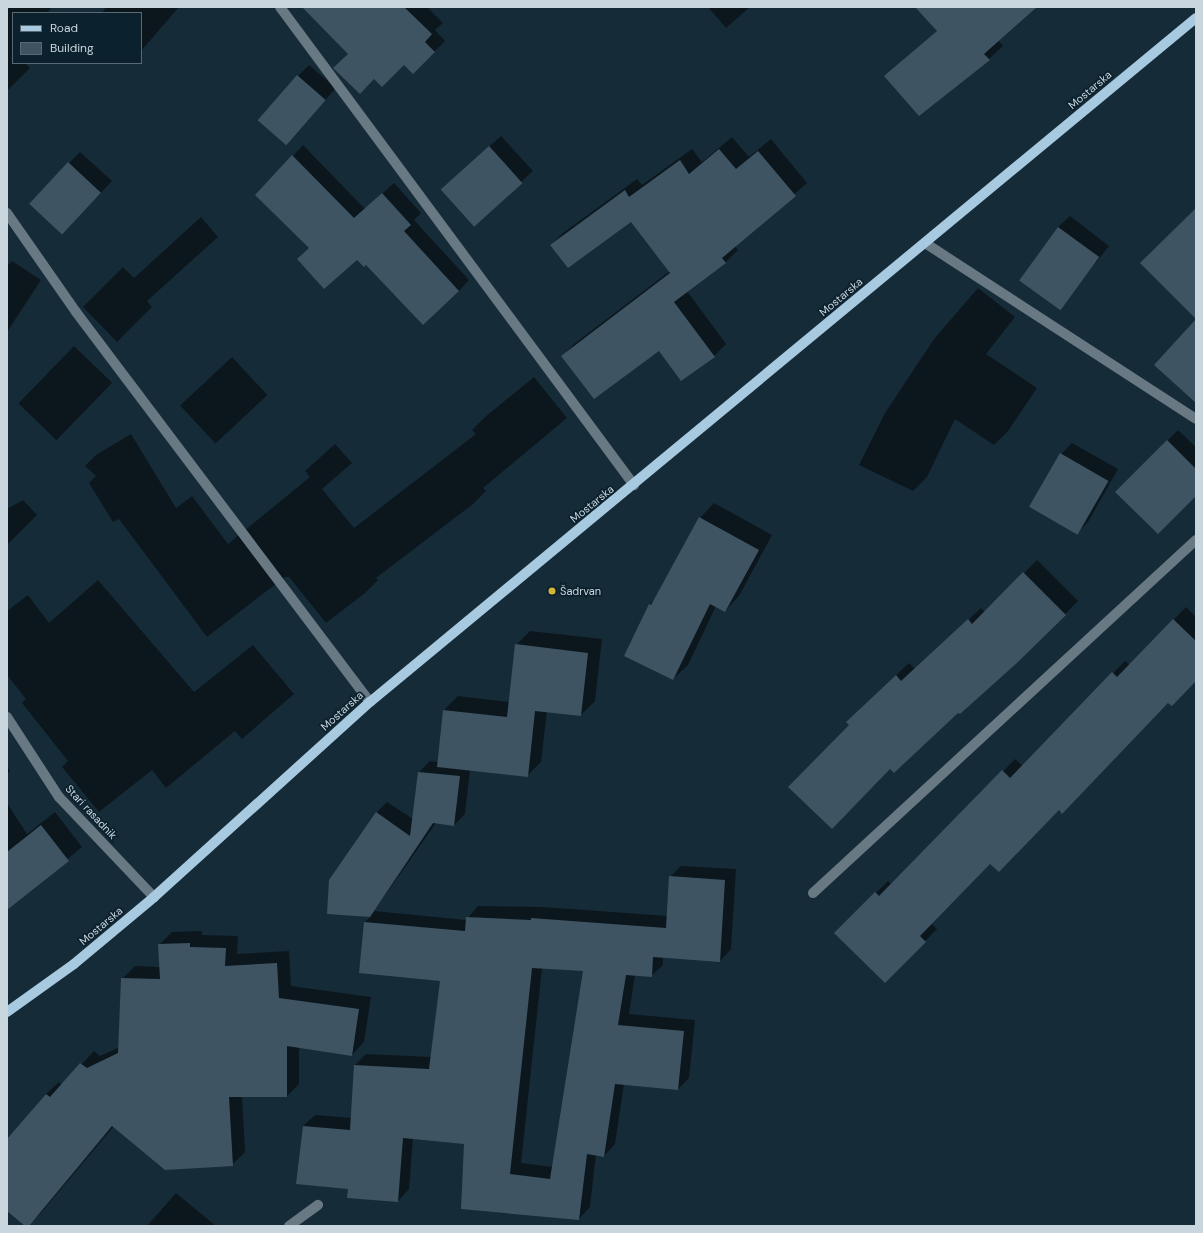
<!DOCTYPE html>
<meta charset="utf-8">
<style>
body{margin:0}
#map{position:relative;width:1203px;height:1233px;overflow:hidden;background:#162b38;font-family:"DM Sans",sans-serif}
div>[style]{position:absolute}
.shadow>*{inset:0;background:#0007;transform-origin:0 0}
.building>*{inset:0;background:#3e5463;transform-origin:0 0}
.minor>*{height:10px;margin:-5px;padding:0 5px;transform-origin:5px;border-radius:5px;background:#687984}
.major>*{height:10px;margin:-5px;padding:0 5px;transform-origin:5px;border-radius:5px;background:#a7cae1}
.dots>*{width:11px;height:11px;translate:-50% -50%;box-sizing:border-box;border:2px solid #0c212e;border-radius:50%}
span{translate:-50% -50%;white-space:nowrap;text-align:center;line-height:1.15;-webkit-text-stroke:3.5px #0c212e;paint-order:stroke}
.street-label{font-size:11px;color:#c9d6de}
.poi-label{font-size:11px;color:#c9d6de}
.left{translate:0 -50%;text-align:left}
.frame{position:absolute;inset:0;border:8px solid #c9d6de;pointer-events:none}
.legend{position:absolute;left:12px;top:12px;width:130px;height:52px;box-sizing:border-box;background:#0c212e;border:1px solid #586974;margin:0;padding:5px 7px;list-style:none;font-size:12px;color:#c9d6de}
.legend li{display:flex;align-items:center;gap:8px;height:20px}
.legend b{width:20px;border:1px solid #586974}
</style>
<div id="map">
<div class="shadow">
<i style="clip-path:polygon(10px 7px,52px 7px,47px 13px,13px 13px,13px 63px,25px 63px,30px 68px,7px 91px,7px 10px)"></i>
<i style="clip-path:polygon(106px 7px,179px 7px,141px 51px,141px 13px,102px 13px)"></i>
<i style="clip-path:polygon(303px 7px,427px 7px,443px 23px,435px 30px,445px 41px,413px 73px,404px 64px,349px 54px)"></i>
<i style="clip-path:polygon(708px 7px,750px 7px,726px 28px)"></i>
<i style="clip-path:polygon(917px 7px,1036px 7px,998px 40px,1003px 46px,989px 59px,886px 76px,938px 30px)"></i>
<i style="clip-path:polygon(309px 65px,336px 88px,287px 143px,298px 76px)"></i>
<i style="clip-path:polygon(501px 136px,533px 171px,474px 225px,453px 179px)"></i>
<i style="clip-path:polygon(732px 137px,749px 157px,771px 139px,807px 183px,735px 246px,738px 250px,726px 262px,687px 291px,726px 344px,714px 356px,659px 349px,562px 356px,574px 344px,670px 271px,632px 220px,551px 245px,563px 233px,637px 179px,642px 185px,692px 149px,702px 162px)"></i>
<i style="clip-path:polygon(303px 145px,365px 209px,394px 183px,421px 213px,414px 220px,469px 280px,459px 291px,366px 264px,358px 259px,310px 248px,257px 195px)"></i>
<i style="clip-path:polygon(80px 152px,112px 181px,73px 222px,30px 203px)"></i>
<i style="clip-path:polygon(1070px 216px,1109px 246px,1059px 309px,1058px 227px)"></i>
<i style="clip-path:polygon(201px 217px,218px 237px,147px 301px,152px 307px,117px 342px,83px 307px,123px 267px,134px 278px)"></i>
<i style="clip-path:polygon(12px 261px,41px 280px,7px 332px,7px 266px)"></i>
<i style="clip-path:polygon(978px 288px,1015px 317px,986px 354px,1037px 388px,1008px 431px,994px 445px,955px 419px,927px 477px,913px 491px,859px 465px,885px 413px,934px 339px)"></i>
<i style="left:74px;top:346px;width:53px;height:80px;rotate:44deg"></i>
<i style="left:232px;top:357px;width:52px;height:71px;rotate:47deg"></i>
<i style="clip-path:polygon(534px 377px,567px 418px,483px 488px,486px 491px,473px 504px,376px 578px,378px 580px,365px 593px,326px 623px,289px 577px,285px 577px,207px 637px,119px 519px,113px 522px,89px 483px,96px 476px,85px 466px,96px 455px,131px 434px,176px 508px,192px 496px,228px 544px,310px 477px,305px 471px,335px 444px,352px 463px,322px 489px,354px 528px,476px 434px,472px 430px,485px 417px)"></i>
<i style="clip-path:polygon(1178px 430px,1196px 447px,1196px 494px,1117px 492px)"></i>
<i style="clip-path:polygon(1072px 443px,1118px 469px,1088px 522px,1077px 533px,1061px 454px)"></i>
<i style="clip-path:polygon(23px 500px,37px 515px,7px 545px,7px 509px)"></i>
<i style="clip-path:polygon(714px 503px,772px 535px,739px 596px,725px 611px,716px 606px,688px 665px,673px 679px,649px 605px,656px 598px,700px 518px)"></i>
<i style="clip-path:polygon(1037px 560px,1078px 601px,1019px 661px,958px 711px,850px 725px,860px 709px,909px 663px,915px 669px,981px 608px,985px 612px)"></i>
<i style="clip-path:polygon(98px 580px,194px 692px,253px 645px,294px 694px,242px 739px,235px 731px,166px 788px,152px 770px,99px 812px,62px 767px,68px 761px,22px 703px,26px 699px,7px 675px,7px 611px,28px 595px,49px 623px)"></i>
<i style="clip-path:polygon(1186px 607px,1196px 617px,1196px 680px,1169px 702px,1059px 809px,990px 862px,931px 923px,937px 929px,885px 982px,835px 933px,888px 881px,892px 885px,1015px 759px,1023px 766px,1125px 661px,1130px 665px)"></i>
<i style="clip-path:polygon(evenodd,530px 631px,602px 639px,595px 701px,581px 715px,547px 711px,541px 762px,527px 776px,470px 769px,465px 814px,454px 825px,436px 823px,374px 911px,466px 920px,478px 906px,543px 907px,668px 916px,670px 877px,681px 866px,736px 869px,731px 949px,720px 961px,663px 957px,663px 965px,651px 976px,635px 975px,629px 1014px,695px 1020px,689px 1078px,678px 1089px,624px 1084px,615px 1144px,604px 1156px,596px 1154px,590px 1207px,579px 1219px,462px 1208px,465px 1143px,413px 1138px,409px 1189px,398px 1201px,349px 1188px,303px 1126px,315px 1115px,352px 1118px,355px 1065px,366px 1054px,432px 1057px,441px 980px,365px 922px,371px 916px,328px 913px,376px 813px,387px 802px,413px 819px,419px 772px,430px 761px,438px 762px,444px 710px,458px 696px,509px 702px,516px 645px,530px 631px,542px 968px,584px 970px,553px 1167px,521px 1163px,542px 968px)"></i>
<i style="clip-path:polygon(7px 766px,10px 771px,7px 774px)"></i>
<i style="clip-path:polygon(7px 803px,27px 834px,55px 812px,82px 847px,7px 909px)"></i>
<i style="clip-path:polygon(202px 931px,202px 935px,238px 936px,237px 954px,289px 951px,291px 986px,371px 997px,364px 1042px,352px 1055px,299px 1047px,299px 1084px,287px 1096px,242px 1096px,245px 1152px,232px 1165px,114px 1126px,40px 1214px,26px 1226px,7px 1210px,7px 1141px,46px 1094px,59px 1082px,62px 1085px,94px 1051px,100px 1056px,120px 1047px,122px 979px,135px 966px,160px 967px,159px 945px,172px 932px)"></i>
<i style="clip-path:polygon(176px 1193px,216px 1226px,147px 1226px)"></i>
</div>
<div class="building">
<i style="clip-path:polygon(302px 7px,404px 7px,432px 34px,425px 42px,435px 52px,413px 74px,404px 65px,382px 87px,374px 79px,360px 94px,333px 68px,348px 54px)"></i>
<i style="clip-path:polygon(915px 7px,1037px 7px,984px 54px,990px 60px,919px 116px,884px 76px,937px 31px)"></i>
<i style="left:297px;top:75px;width:38px;height:60px;rotate:41deg"></i>
<i style="left:489px;top:146px;width:50px;height:65px;rotate:48deg"></i>
<i style="clip-path:polygon(719px 149px,736px 169px,758px 151px,796px 196px,722px 258px,726px 263px,674px 302px,715px 357px,681px 381px,659px 351px,594px 399px,561px 356px,670px 273px,631px 222px,568px 268px,550px 245px,625px 190px,629px 197px,680px 160px,689px 174px)"></i>
<i style="clip-path:polygon(292px 155px,354px 218px,382px 193px,411px 225px,404px 231px,459px 291px,423px 325px,366px 265px,364px 267px,357px 260px,324px 289px,297px 259px,309px 248px,255px 195px)"></i>
<i style="left:68px;top:162px;width:45px;height:57px;rotate:43deg"></i>
<i style="clip-path:polygon(1196px 208px,1196px 319px,1140px 263px)"></i>
<i style="left:1058px;top:227px;width:51px;height:66px;rotate:36deg"></i>
<i style="clip-path:polygon(1196px 319px,1196px 403px,1154px 365px)"></i>
<i style="clip-path:polygon(1167px 440px,1196px 469px,1196px 496px,1158px 534px,1115px 492px)"></i>
<i style="left:1060px;top:453px;width:56px;height:62px;rotate:30deg"></i>
<i style="clip-path:polygon(699px 517px,759px 550px,725px 612px,710px 604px,673px 680px,624px 656px,649px 604px,651px 605px)"></i>
<i style="clip-path:polygon(1023px 572px,1066px 615px,1019px 661px,960px 714px,958px 713px,894px 773px,890px 769px,832px 829px,788px 787px,849px 725px,846px 722px,896px 675px,901px 681px,968px 619px,972px 624px)"></i>
<i style="clip-path:polygon(1173px 619px,1196px 641px,1196px 681px,1172px 706px,1168px 703px,1062px 814px,1059px 810px,999px 872px,990px 864px,920px 936px,926px 942px,885px 983px,834px 933px,875px 892px,879px 896px,1002px 770px,1010px 778px,1112px 672px,1117px 677px)"></i>
<i style="clip-path:polygon(515px 644px,588px 653px,581px 716px,535px 711px,528px 777px,437px 767px,443px 710px,507px 717px)"></i>
<i style="clip-path:polygon(418px 772px,460px 776px,454px 826px,433px 823px,370px 917px,327px 914px,329px 880px,376px 812px,410px 836px)"></i>
<i style="clip-path:polygon(41px 825px,69px 861px,7px 910px,7px 852px)"></i>
<i style="clip-path:polygon(evenodd,669px 876px,725px 880px,720px 962px,653px 957px,652px 977px,626px 975px,618px 1025px,684px 1031px,678px 1090px,615px 1084px,604px 1157px,587px 1154px,579px 1220px,461px 1209px,464px 1144px,403px 1138px,398px 1202px,347px 1198px,348px 1189px,296px 1184px,303px 1126px,350px 1130px,354px 1065px,429px 1069px,440px 981px,359px 973px,364px 922px,465px 931px,466px 917px,531px 920px,531px 918px,666px 928px,669px 876px,532px 968px,583px 971px,550px 1179px,510px 1174px,532px 968px)"></i>
<i style="clip-path:polygon(190px 943px,190px 947px,226px 948px,225px 966px,277px 963px,279px 998px,359px 1009px,352px 1056px,287px 1046px,287px 1097px,229px 1097px,233px 1166px,165px 1170px,112px 1126px,29px 1226px,25px 1226px,7px 1211px,7px 1139px,46px 1094px,50px 1097px,80px 1063px,87px 1068px,118px 1053px,121px 978px,160px 979px,158px 944px)"></i>
</div>
<div class="minor">
<i style="left:280px;top:7px;width:595px;rotate:53.48deg"></i>
<i style="left:7px;top:213px;width:121px;rotate:55.1deg"></i>
<i style="left:76px;top:312px;width:488px;rotate:53deg"></i>
<i style="left:925px;top:243px;width:323px;rotate:33deg"></i>
<i style="left:7px;top:717px;width:95px;rotate:57deg"></i>
<i style="left:59px;top:797px;width:138px;rotate:46.5deg"></i>
<i style="left:813px;top:893px;width:521px;rotate:-42.67deg"></i>
<i style="left:289px;top:1226px;width:36px;rotate:-36deg"></i>
</div>
<div class="major">
<i style="left:7px;top:1012px;width:82px;rotate:-35.6deg"></i>
<i style="left:74px;top:964px;width:104px;rotate:-39.9deg"></i>
<i style="left:154px;top:897px;width:291px;rotate:-42.1deg"></i>
<i style="left:370px;top:702px;width:1072px;rotate:-39.63deg"></i>
</div>
<div class="dots">
<i style="left:552px;top:591px;background:#d6b534"></i>
</div>
<div class="street-label">
<span style="left:1090px;top:90px;rotate:-40deg">Mostarska</span>
<span style="left:841px;top:297px;rotate:-40deg">Mostarska</span>
<span style="left:592px;top:504px;rotate:-39deg">Mostarska</span>
<span style="left:342px;top:711px;rotate:-42deg">Mostarska</span>
<span style="left:91px;top:812px;rotate:47deg">Stari rasadnik</span>
<span style="left:101px;top:926px;rotate:-40deg">Mostarska</span>
</div>
<div class="poi-label">
<span class="left" style="left:560px;top:591px">Šadrvan</span>
</div>
<div class="frame"></div>
<ul class="legend">
<li><b style="height:5px;background:#a7cae1"></b>Road</li>
<li><b style="height:11px;background:#3e5463"></b>Building</li>
</ul>
</div>
